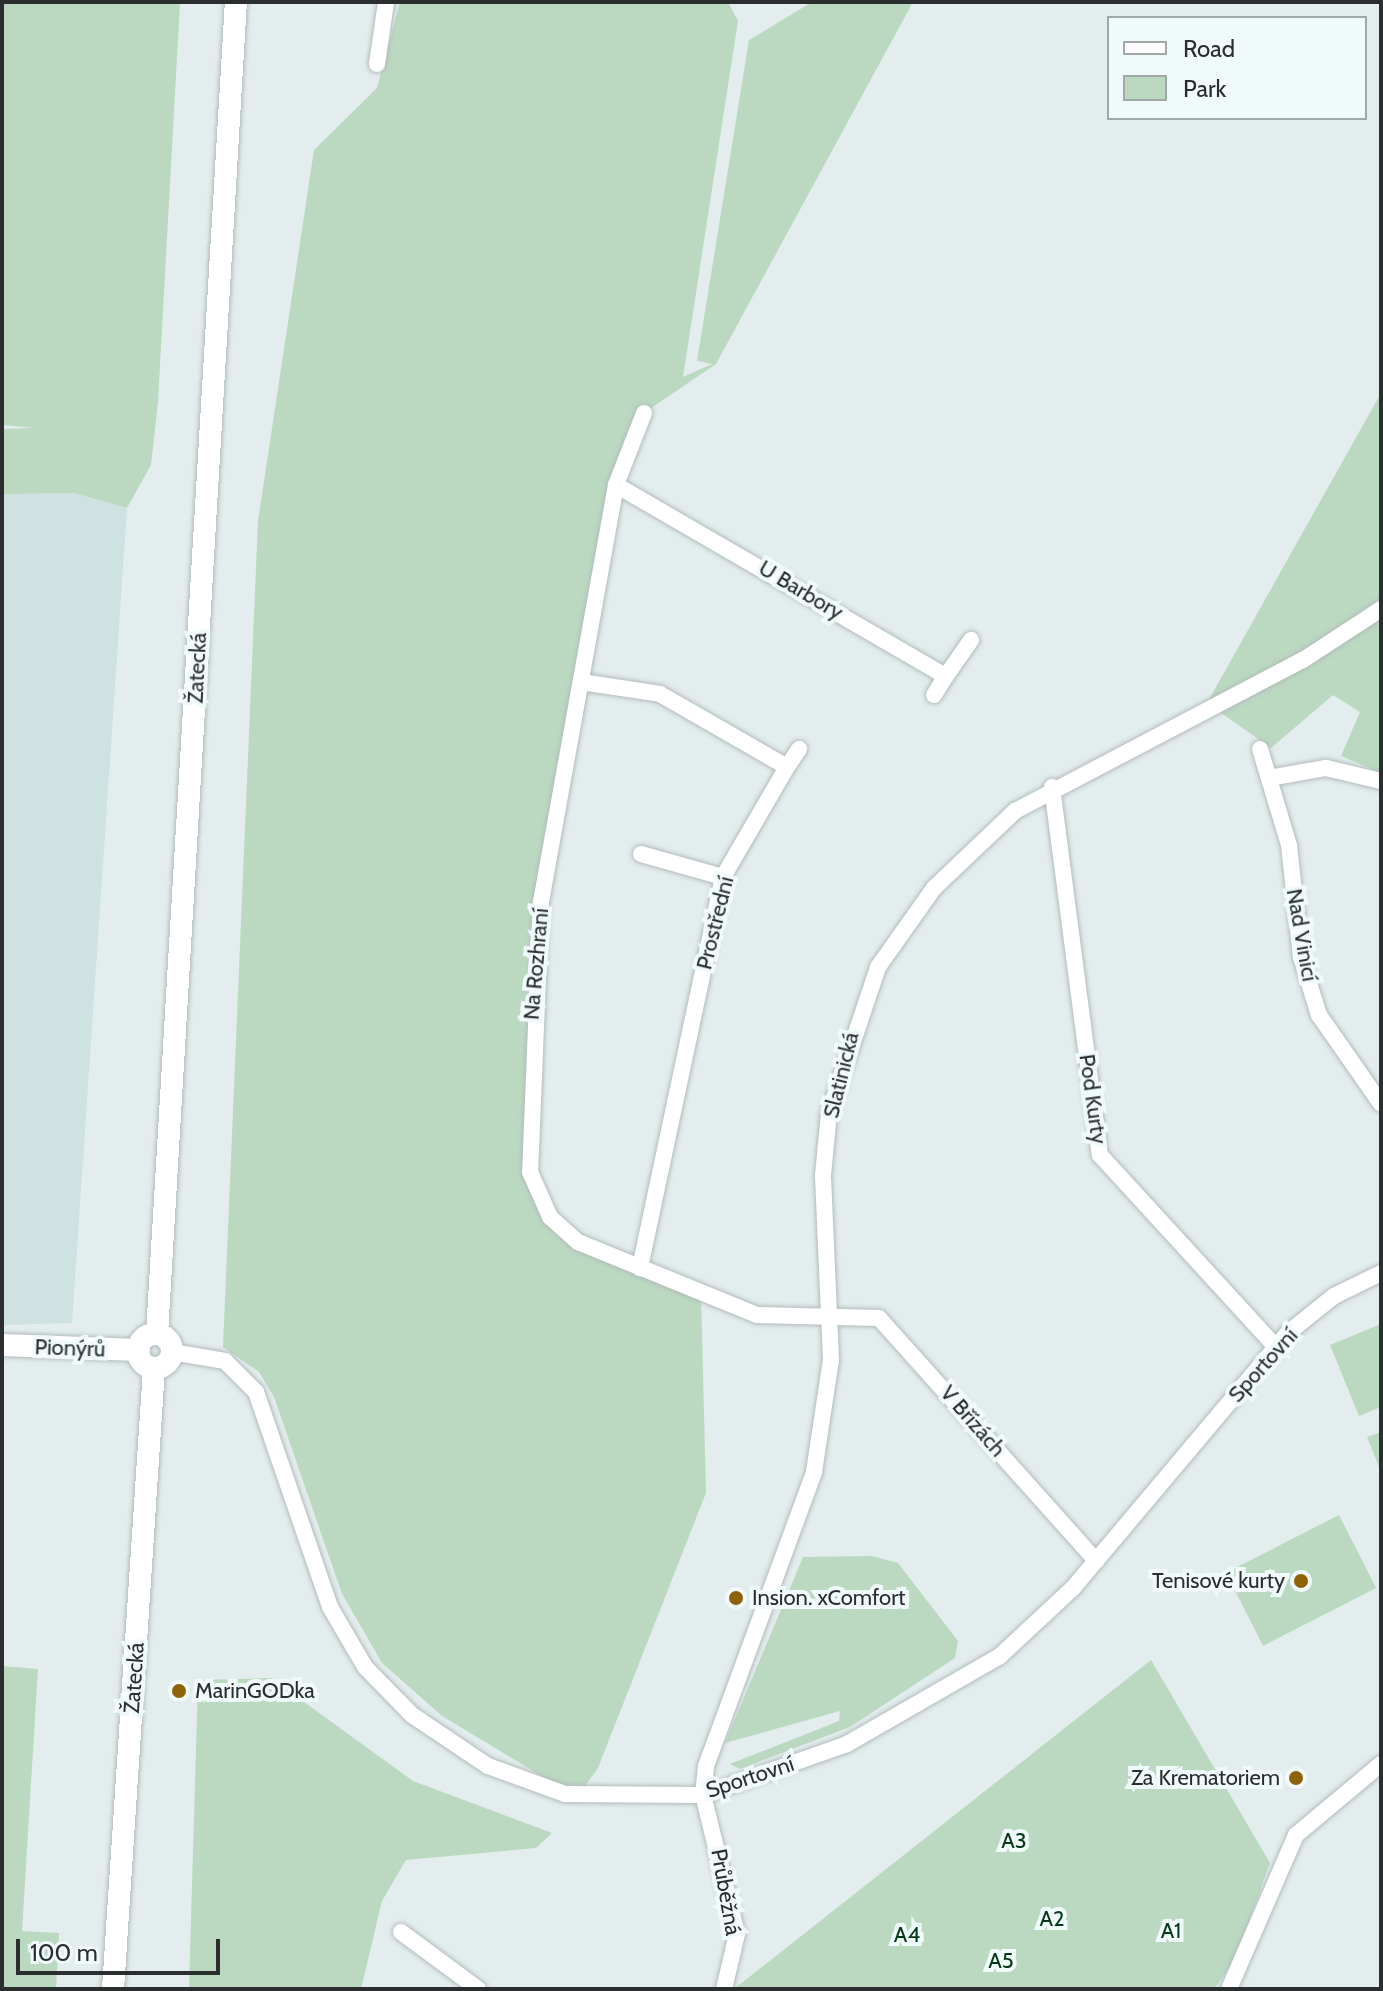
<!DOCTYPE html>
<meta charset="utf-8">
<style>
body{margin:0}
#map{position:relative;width:1383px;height:1991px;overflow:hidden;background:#e3eded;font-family:Cabin,sans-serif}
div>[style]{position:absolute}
.built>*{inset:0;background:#cee2e2}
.green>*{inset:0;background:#bbd9c0;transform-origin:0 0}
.roads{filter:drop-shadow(0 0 2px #b3bcbd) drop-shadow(0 0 2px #b3bcbd)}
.street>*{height:16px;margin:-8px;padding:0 8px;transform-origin:8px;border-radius:8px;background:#fff}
.secondary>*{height:22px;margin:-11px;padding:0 11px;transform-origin:11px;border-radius:11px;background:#fff}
.secondary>.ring{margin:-11px;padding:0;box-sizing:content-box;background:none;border:22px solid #fff;border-radius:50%}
.dots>*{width:22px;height:22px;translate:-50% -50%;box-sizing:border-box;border:4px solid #f0fafb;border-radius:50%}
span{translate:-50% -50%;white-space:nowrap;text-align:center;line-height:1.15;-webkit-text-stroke:8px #f0fafb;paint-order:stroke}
.street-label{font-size:22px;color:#2a2e2e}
.poi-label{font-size:22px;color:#2a2e2e}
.right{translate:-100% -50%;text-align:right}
.left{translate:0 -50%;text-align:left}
.park-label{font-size:22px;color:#043917}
.frame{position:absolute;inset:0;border:4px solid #2a2e2e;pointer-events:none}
.legend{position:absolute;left:1107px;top:16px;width:260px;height:104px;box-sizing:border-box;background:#f0fafb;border:2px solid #a1a8a9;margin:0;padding:10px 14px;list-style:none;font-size:24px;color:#2a2e2e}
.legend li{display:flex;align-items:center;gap:16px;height:40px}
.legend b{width:40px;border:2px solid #a1a8a9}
.scale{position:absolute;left:16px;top:1939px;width:204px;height:36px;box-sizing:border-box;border:4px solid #2a2e2e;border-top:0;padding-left:10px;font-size:24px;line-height:28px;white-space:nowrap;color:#2a2e2e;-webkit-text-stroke:6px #f0fafb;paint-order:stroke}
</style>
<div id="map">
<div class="built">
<i style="clip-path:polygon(17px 488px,74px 493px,127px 508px,72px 1323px,2px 1325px,2px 494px)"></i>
</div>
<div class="green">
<i style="clip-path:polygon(2px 2px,180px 2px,158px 402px,151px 465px,127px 508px,74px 493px,2px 494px,2px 429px,34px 428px,2px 425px)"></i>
<i style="clip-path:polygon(400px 2px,728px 2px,738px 21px,683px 377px,712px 364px,697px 361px,749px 40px,812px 2px,913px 2px,716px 364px,644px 413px,616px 485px,541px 902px,527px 1155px,547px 1210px,585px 1245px,701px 1293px,706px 1493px,598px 1768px,582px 1790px,548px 1780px,442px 1716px,382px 1663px,342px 1594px,274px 1397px,259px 1372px,223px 1347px,258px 521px,314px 150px,377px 88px)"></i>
<i style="clip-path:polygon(1381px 393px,1381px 773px,1341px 756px,1360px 712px,1333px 695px,1271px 748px,1207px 703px)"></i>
<i style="clip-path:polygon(1381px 1324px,1381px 1407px,1359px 1416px,1330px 1345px)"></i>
<i style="clip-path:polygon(1381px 1432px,1381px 1472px,1367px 1437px)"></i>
<i style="left:1339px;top:1515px;width:82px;height:127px;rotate:63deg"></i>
<i style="clip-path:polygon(872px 1556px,898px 1563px,958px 1641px,955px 1658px,850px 1727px,740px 1769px,730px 1764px,839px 1721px,840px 1711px,725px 1743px,803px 1557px)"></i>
<i style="clip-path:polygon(1151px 1660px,1270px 1863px,1235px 1960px,1214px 1989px,734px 1989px)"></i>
<i style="clip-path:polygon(2px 1666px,38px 1669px,22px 1931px,59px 1933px,56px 1989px,2px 1989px)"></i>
<i style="clip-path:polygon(271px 1678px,413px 1781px,552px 1833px,536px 1848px,406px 1860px,382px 1901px,361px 1989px,189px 1989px,198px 1680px)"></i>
</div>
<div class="roads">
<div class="street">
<i style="left:377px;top:64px;width:63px;rotate:-81.7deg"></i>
<i style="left:644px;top:413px;width:77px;rotate:111.3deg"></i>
<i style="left:616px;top:485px;width:424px;rotate:100.2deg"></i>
<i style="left:541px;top:902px;width:270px;rotate:92.3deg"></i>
<i style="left:530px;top:1172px;width:49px;rotate:66deg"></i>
<i style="left:550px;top:1217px;width:38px;rotate:42deg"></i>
<i style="left:578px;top:1242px;width:193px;rotate:22.2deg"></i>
<i style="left:757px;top:1315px;width:122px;rotate:1.4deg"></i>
<i style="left:879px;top:1318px;width:326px;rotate:48.2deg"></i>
<i style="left:616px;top:485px;width:381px;rotate:30.1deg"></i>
<i style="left:946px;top:676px;width:44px;rotate:-55.2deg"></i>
<i style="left:581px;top:682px;width:80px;rotate:8.6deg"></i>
<i style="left:660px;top:694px;width:146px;rotate:29.9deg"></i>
<i style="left:787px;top:767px;width:127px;rotate:120.2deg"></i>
<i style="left:723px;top:877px;width:400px;rotate:102deg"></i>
<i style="left:934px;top:695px;width:22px;rotate:-58deg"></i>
<i style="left:1260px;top:749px;width:100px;rotate:73.2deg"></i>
<i style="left:1289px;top:845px;width:113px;rotate:83.9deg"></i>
<i style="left:1301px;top:957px;width:61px;rotate:72.8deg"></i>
<i style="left:1319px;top:1015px;width:108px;rotate:55.1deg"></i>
<i style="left:787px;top:767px;width:22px;rotate:-56deg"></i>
<i style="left:1269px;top:778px;width:58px;rotate:-10deg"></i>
<i style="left:1326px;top:768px;width:57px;rotate:13.3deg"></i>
<i style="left:1052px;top:787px;width:371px;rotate:82.6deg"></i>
<i style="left:1100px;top:1155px;width:259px;rotate:47.5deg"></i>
<i style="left:641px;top:854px;width:85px;rotate:15.7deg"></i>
<i style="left:172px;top:1352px;width:54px;rotate:9.6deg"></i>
<i style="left:225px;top:1361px;width:44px;rotate:45deg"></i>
<i style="left:256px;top:1392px;width:227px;rotate:71deg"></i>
<i style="left:330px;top:1607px;width:69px;rotate:59.7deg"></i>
<i style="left:365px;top:1667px;width:67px;rotate:45.6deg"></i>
<i style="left:412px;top:1715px;width:92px;rotate:33.9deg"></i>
<i style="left:488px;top:1766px;width:82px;rotate:20deg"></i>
<i style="left:565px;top:1794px;width:138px;rotate:0.4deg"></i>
<i style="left:703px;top:1795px;width:153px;rotate:-19.5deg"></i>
<i style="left:847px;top:1744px;width:177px;rotate:-29.9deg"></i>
<i style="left:1000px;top:1656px;width:100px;rotate:-43deg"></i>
<i style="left:1073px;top:1588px;width:334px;rotate:-49.9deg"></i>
<i style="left:1288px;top:1333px;width:59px;rotate:-38.8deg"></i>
<i style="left:1334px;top:1296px;width:52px;rotate:-26.1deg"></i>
<i style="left:401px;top:1932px;width:96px;rotate:36.5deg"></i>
<i style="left:724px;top:1989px;width:57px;rotate:-76.7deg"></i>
<i style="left:737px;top:1934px;width:143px;rotate:-103.7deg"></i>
<i style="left:703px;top:1795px;width:29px;rotate:-84deg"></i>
<i style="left:706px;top:1766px;width:313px;rotate:-69.8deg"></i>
<i style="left:814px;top:1472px;width:113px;rotate:-81.4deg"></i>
<i style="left:831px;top:1360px;width:185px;rotate:-92.5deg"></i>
<i style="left:823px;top:1175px;width:62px;rotate:-84.5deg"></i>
<i style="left:829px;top:1113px;width:154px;rotate:-71.4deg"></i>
<i style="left:878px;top:967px;width:97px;rotate:-54.7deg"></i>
<i style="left:934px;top:888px;width:112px;rotate:-43.5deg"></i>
<i style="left:1015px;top:811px;width:325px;rotate:-27.7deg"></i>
<i style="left:1303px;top:660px;width:93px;rotate:-33.2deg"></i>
<i style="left:1229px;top:1989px;width:168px;rotate:-66.5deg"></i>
<i style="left:1296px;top:1835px;width:111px;rotate:-39.9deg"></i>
</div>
<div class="secondary">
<i style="left:157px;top:1334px;width:1334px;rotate:-86.61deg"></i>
<i class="ring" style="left:138px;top:1334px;width:12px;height:12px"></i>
<i style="left:2px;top:1345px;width:137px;rotate:2.1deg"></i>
<i style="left:113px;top:1989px;width:622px;rotate:-86.22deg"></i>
</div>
</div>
<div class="dots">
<i style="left:1301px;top:1581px;background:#8e6308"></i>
<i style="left:736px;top:1598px;background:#8e6308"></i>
<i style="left:179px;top:1691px;background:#8e6308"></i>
<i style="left:1296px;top:1778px;background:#8e6308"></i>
</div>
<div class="street-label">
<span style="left:801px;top:590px;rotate:31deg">U Barbory</span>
<span style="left:197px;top:668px;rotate:-87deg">Žatecká</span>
<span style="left:715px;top:923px;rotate:-76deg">Prostřední</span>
<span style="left:1302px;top:935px;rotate:80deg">Nad Vinicí</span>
<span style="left:536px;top:964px;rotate:-85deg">Na Rozhraní</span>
<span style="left:841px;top:1075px;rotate:-76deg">Slatinická</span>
<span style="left:1093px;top:1099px;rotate:82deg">Pod Kurty</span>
<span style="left:70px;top:1348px;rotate:2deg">Pionýrů</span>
<span style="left:1263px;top:1365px;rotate:-48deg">Sportovní</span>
<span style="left:973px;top:1421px;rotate:49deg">V Břízách</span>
<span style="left:134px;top:1678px;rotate:-86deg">Žatecká</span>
<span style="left:750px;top:1777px;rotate:-18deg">Sportovní</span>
<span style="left:726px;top:1892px;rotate:80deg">Průběžná</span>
</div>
<div class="poi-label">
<span class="right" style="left:1285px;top:1581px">Tenisové kurty</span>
<span class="left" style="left:752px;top:1598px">Insion. xComfort</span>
<span class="left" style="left:195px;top:1691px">MarinGODka</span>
<span class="right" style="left:1280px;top:1778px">Za Krematoriem</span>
</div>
<div class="park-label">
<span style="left:1014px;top:1841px">A3</span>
<span style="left:1052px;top:1919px">A2</span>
<span style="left:1171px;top:1931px">A1</span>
<span style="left:907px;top:1935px">A4</span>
<span style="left:1001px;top:1961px">A5</span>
</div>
<div class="frame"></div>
<ul class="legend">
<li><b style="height:10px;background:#fff"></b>Road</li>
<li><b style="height:22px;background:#bbd9c0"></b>Park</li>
</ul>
<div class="scale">100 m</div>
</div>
